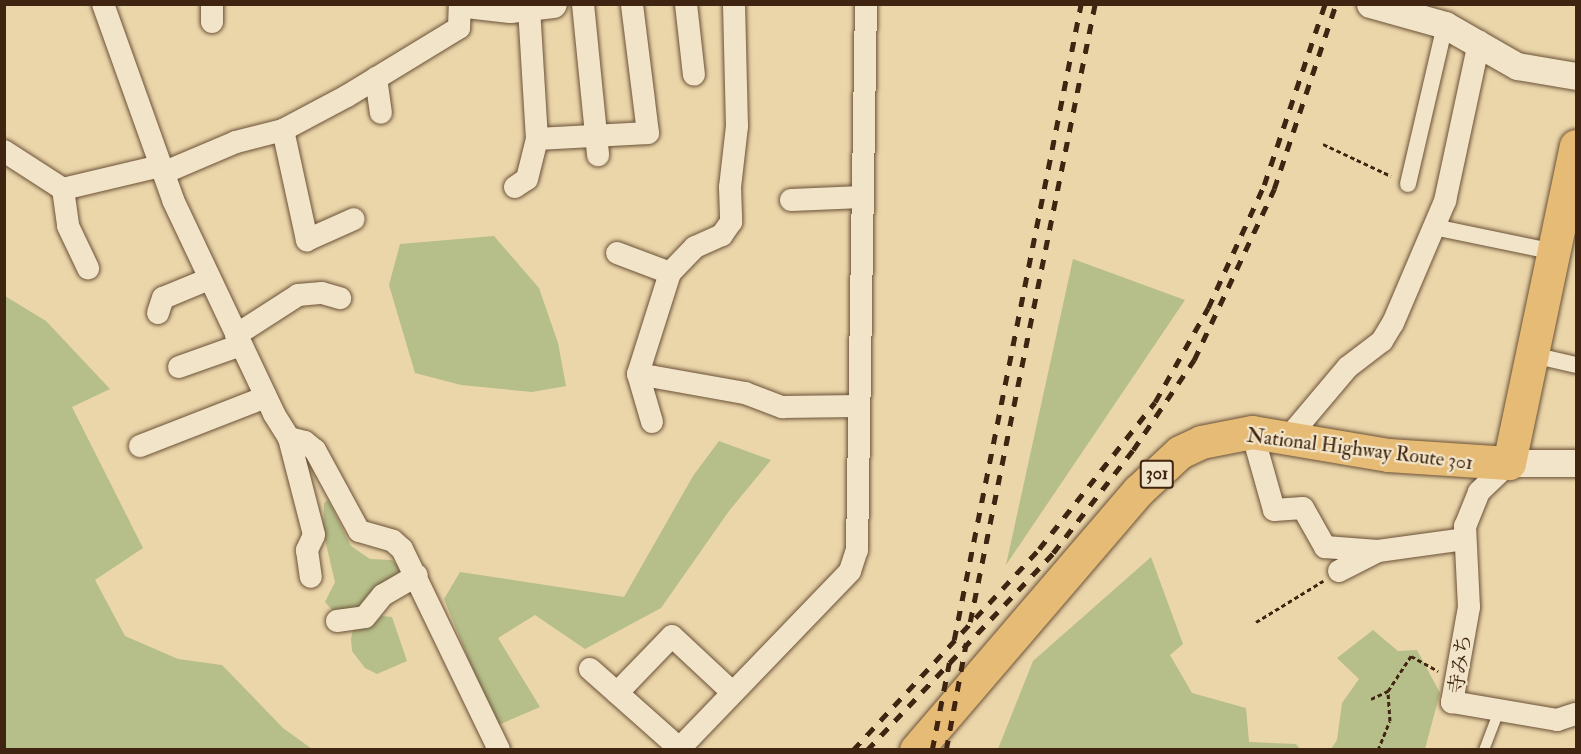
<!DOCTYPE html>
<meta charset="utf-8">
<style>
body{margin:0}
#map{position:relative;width:1581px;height:754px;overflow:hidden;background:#ebd6aa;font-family:"IM FELL Double Pica","Noto Serif JP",serif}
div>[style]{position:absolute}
.green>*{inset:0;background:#b6be8a}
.path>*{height:3px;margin-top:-1.5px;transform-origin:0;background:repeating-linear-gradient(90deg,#3f2511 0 4.5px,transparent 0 7.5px)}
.roads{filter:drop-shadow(0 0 2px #6a5137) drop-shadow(0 0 2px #6a5137)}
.service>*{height:10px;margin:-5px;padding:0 5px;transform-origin:5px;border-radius:5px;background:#f2e4c8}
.pedestrian>*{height:16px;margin:-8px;padding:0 8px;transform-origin:8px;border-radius:8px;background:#f2e4c8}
.minor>*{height:22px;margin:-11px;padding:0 11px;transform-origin:11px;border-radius:11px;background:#f2e4c8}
.tertiary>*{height:27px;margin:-13.5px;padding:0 13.5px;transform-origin:13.5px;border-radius:13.5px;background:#f2e4c8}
.trunk>*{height:33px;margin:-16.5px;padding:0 16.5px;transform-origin:16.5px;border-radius:16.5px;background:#e6bb75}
.rail>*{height:4.5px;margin-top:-2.25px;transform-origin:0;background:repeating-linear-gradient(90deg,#3f2511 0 10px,transparent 0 20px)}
span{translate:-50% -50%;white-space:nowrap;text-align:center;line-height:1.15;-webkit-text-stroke:4.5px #f2e4c8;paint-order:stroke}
.shield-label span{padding:2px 4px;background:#f2e4c8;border:2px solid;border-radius:4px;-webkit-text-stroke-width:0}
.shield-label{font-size:18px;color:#3f2511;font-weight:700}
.street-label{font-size:20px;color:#3f2511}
.frame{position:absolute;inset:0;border:6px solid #3f2511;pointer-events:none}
</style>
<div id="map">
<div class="green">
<i style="clip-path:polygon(494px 236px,539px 288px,558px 343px,566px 386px,532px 392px,461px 385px,415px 373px,389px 285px,400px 244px)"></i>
<i style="clip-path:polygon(1073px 259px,1185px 300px,1006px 565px)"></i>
<i style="clip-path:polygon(5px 296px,46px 321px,110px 389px,72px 407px,143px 548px,95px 580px,125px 636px,178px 659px,222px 665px,283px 728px,312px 749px,5px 749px)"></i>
<i style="clip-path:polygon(719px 441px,771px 460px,729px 511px,661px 608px,585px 649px,535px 615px,498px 638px,540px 707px,496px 726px,444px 599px,460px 572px,624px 597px,693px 476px)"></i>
<i style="clip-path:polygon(328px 500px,351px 546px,370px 559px,392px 560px,400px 568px,396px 576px,357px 610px,335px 613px,325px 602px,335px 582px,323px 531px,324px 503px)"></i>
<i style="clip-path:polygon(1151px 557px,1183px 644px,1170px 655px,1192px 693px,1246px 708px,1249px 742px,1296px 744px,1300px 749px,998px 749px,1033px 661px)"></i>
<i style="clip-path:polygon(382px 616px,392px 617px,407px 661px,377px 674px,365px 668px,352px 651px,351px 639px,353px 630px,373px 625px)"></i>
<i style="clip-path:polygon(1373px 630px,1398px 651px,1417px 650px,1440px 693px,1425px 749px,1331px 749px,1337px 740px,1342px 703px,1359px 679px,1337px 658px)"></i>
</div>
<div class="path">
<i style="left:1323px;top:144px;width:75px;rotate:25.2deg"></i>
<i style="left:1256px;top:622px;width:79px;rotate:-31.5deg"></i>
<i style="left:1371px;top:699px;width:19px;rotate:-25deg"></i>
<i style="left:1388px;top:691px;width:42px;rotate:-56.7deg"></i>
<i style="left:1411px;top:656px;width:31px;rotate:29deg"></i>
<i style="left:1378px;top:750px;width:31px;rotate:-68deg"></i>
<i style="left:1390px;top:721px;width:30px;rotate:-94deg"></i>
</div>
<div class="roads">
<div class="service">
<i style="left:1484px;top:750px;width:42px;rotate:-69deg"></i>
</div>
<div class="pedestrian">
<i style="left:1408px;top:184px;width:163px;rotate:-76.9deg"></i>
<i style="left:1434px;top:227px;width:124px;rotate:11.7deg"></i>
<i style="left:1533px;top:355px;width:44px;rotate:13.1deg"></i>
</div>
<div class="minor">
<i style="left:103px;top:4px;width:208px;rotate:70.3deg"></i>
<i style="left:173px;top:200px;width:237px;rotate:64.7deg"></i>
<i style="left:274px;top:414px;width:28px;rotate:58deg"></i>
<i style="left:289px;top:438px;width:100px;rotate:75.5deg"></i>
<i style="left:314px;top:535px;width:17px;rotate:115deg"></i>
<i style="left:307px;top:550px;width:27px;rotate:82deg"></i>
<i style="left:583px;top:4px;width:152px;rotate:84.3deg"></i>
<i style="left:686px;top:4px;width:71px;rotate:83.6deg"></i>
<i style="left:734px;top:4px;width:122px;rotate:88.6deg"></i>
<i style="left:737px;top:126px;width:61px;rotate:96.5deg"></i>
<i style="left:730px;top:187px;width:35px;rotate:88deg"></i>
<i style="left:731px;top:222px;width:16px;rotate:125deg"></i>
<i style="left:722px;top:235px;width:30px;rotate:156deg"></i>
<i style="left:695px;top:247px;width:36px;rotate:134deg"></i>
<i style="left:670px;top:273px;width:106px;rotate:107.6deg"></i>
<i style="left:638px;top:374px;width:109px;rotate:10.1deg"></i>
<i style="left:745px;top:393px;width:40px;rotate:21deg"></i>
<i style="left:782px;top:407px;width:77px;rotate:-0.7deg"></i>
<i style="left:212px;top:22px;width:18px;rotate:-90deg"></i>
<i style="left:376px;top:78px;width:35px;rotate:82deg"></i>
<i style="left:283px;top:130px;width:113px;rotate:77.7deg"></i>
<i style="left:307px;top:240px;width:51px;rotate:-24.1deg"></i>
<i style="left:537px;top:139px;width:111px;rotate:-3.1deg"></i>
<i style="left:648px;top:133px;width:130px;rotate:-97.1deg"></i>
<i style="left:4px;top:151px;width:70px;rotate:32.8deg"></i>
<i style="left:63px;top:189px;width:100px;rotate:-13.3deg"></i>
<i style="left:163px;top:173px;width:79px;rotate:-23deg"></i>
<i style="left:236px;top:142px;width:49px;rotate:-14.3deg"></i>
<i style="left:283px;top:130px;width:72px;rotate:-28deg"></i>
<i style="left:347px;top:96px;width:131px;rotate:-31.3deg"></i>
<i style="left:459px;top:28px;width:24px;rotate:-88deg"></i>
<i style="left:515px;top:187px;width:14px;rotate:-34deg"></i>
<i style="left:527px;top:179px;width:41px;rotate:-76deg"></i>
<i style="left:537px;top:139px;width:132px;rotate:-93.5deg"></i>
<i style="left:63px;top:189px;width:37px;rotate:82deg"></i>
<i style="left:68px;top:226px;width:47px;rotate:64.5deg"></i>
<i style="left:791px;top:200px;width:71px;rotate:-2.4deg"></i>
<i style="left:617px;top:253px;width:57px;rotate:20.7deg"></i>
<i style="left:158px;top:313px;width:16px;rotate:-72deg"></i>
<i style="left:163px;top:298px;width:50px;rotate:-22.4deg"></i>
<i style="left:236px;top:335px;width:74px;rotate:-32.8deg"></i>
<i style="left:298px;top:295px;width:24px;rotate:-5deg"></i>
<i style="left:322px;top:293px;width:19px;rotate:16deg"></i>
<i style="left:179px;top:367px;width:66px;rotate:-19.5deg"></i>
<i style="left:638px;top:374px;width:50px;rotate:73.7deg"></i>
<i style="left:1252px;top:432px;width:81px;rotate:74.2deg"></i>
<i style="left:1274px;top:510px;width:29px;rotate:-4deg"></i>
<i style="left:1303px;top:508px;width:45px;rotate:60.6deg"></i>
<i style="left:1325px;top:547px;width:53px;rotate:4.3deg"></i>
<i style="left:289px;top:438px;width:16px;rotate:14deg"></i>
<i style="left:305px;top:442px;width:13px;rotate:39deg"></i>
<i style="left:315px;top:450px;width:92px;rotate:61.5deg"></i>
<i style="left:359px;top:531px;width:35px;rotate:16deg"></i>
<i style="left:393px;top:541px;width:12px;rotate:42deg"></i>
<i style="left:402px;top:549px;width:223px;rotate:64.2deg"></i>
<i style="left:1288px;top:438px;width:93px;rotate:-49.8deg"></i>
<i style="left:1348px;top:367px;width:43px;rotate:-37.4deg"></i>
<i style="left:1382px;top:341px;width:21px;rotate:-59deg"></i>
<i style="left:1393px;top:323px;width:133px;rotate:-66.9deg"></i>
<i style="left:1445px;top:201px;width:163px;rotate:-77.9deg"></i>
<i style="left:140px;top:446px;width:135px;rotate:-21.3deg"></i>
<i style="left:1509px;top:463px;width:42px;rotate:136deg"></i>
<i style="left:1479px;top:492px;width:37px;rotate:112deg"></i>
<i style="left:1465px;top:526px;width:81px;rotate:87.2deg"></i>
<i style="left:1469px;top:607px;width:97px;rotate:100.1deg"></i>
<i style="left:1452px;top:702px;width:107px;rotate:9.7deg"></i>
<i style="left:1557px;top:720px;width:20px;rotate:-18deg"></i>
<i style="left:1339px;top:571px;width:44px;rotate:-27.1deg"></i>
<i style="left:1378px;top:551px;width:87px;rotate:-7.9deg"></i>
<i style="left:337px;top:621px;width:28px;rotate:-8deg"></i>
<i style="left:365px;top:617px;width:28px;rotate:-51deg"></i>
<i style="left:383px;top:595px;width:39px;rotate:-30deg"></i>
<i style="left:590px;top:669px;width:119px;rotate:41.6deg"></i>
<i style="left:617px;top:693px;width:79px;rotate:-46deg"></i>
<i style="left:672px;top:636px;width:82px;rotate:43deg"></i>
<i style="left:678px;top:750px;width:248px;rotate:-46.1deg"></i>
<i style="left:850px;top:571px;width:22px;rotate:-72deg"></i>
<i style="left:857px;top:550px;width:546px;rotate:-89.06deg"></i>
</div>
<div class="tertiary">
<i style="left:466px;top:4px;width:44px;rotate:6.5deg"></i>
<i style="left:510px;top:9px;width:43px;rotate:-6.6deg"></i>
<i style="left:1370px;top:4px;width:78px;rotate:15.6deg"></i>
<i style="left:1445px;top:25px;width:83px;rotate:29.7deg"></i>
<i style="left:1517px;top:66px;width:60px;rotate:9.6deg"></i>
<i style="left:1509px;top:463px;width:67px"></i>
</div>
<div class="trunk">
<i style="left:916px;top:750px;width:341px;rotate:-49.4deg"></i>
<i style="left:1138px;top:491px;width:57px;rotate:-42.9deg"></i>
<i style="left:1180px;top:452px;width:23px;rotate:-25deg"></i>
<i style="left:1201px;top:442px;width:52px;rotate:-11.1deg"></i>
<i style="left:1252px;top:432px;width:138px;rotate:9.6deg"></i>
<i style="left:1388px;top:455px;width:121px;rotate:3.8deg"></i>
<i style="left:1509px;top:463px;width:324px;rotate:-78.1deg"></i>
</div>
</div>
<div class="rail">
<i style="left:970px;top:622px;width:631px;rotate:-78.57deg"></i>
<i style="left:954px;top:640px;width:649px;rotate:-78.71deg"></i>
<i style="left:853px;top:750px;width:274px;rotate:-47.2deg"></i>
<i style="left:1039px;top:549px;width:187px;rotate:-51.7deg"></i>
<i style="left:1155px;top:402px;width:108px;rotate:-60.6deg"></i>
<i style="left:1208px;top:308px;width:135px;rotate:-65.5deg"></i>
<i style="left:1264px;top:185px;width:191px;rotate:-71.4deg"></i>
<i style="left:867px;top:750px;width:271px;rotate:-46.6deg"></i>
<i style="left:1053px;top:553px;width:130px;rotate:-52.2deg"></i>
<i style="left:1133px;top:450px;width:109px;rotate:-55.9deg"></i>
<i style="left:1194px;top:360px;width:189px;rotate:-64.9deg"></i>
<i style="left:1274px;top:189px;width:195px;rotate:-71.5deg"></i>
<i style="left:932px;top:750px;width:89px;rotate:-78.9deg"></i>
<i style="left:946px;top:750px;width:109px;rotate:-79.4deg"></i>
</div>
<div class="shield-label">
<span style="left:1157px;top:474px">301</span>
</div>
<div class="street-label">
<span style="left:1360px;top:449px;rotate:7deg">National Highway Route 301</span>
<span style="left:1460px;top:664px;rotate:-82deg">寺みち</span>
</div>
<div class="frame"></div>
</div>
